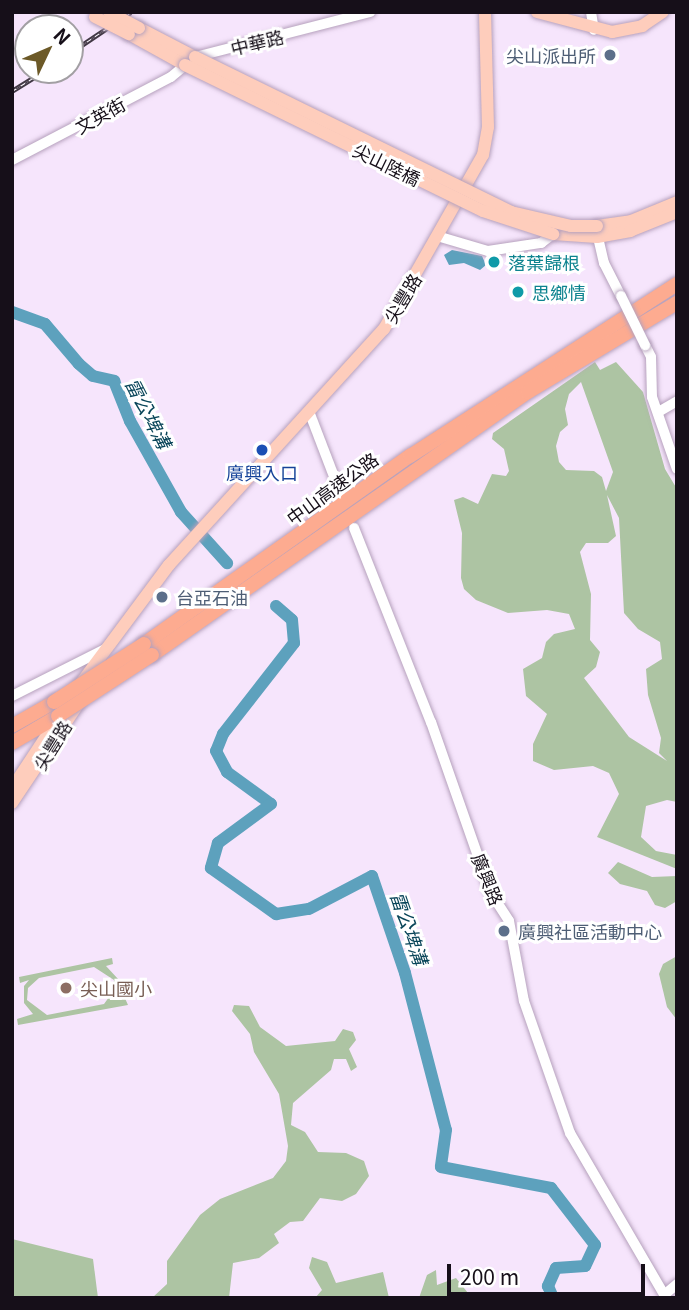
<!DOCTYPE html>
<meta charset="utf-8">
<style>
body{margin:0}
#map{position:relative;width:689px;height:1310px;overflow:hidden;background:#f6e5fc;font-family:Georgia,"Noto Sans TC",serif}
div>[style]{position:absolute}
.green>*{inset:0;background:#adc4a3}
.water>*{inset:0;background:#5da1bd}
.river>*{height:12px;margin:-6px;padding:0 6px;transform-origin:6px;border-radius:6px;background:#5da1bd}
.roads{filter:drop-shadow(0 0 2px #b6a1bd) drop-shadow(0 0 2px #b6a1bd)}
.minor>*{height:10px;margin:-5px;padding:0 5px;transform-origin:5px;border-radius:5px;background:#fff}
.major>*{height:12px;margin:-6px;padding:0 6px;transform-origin:6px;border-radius:6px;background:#fecdbc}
.highway>*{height:14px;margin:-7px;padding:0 7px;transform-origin:7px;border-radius:7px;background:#fdab90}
.rail>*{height:4.5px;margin-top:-2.25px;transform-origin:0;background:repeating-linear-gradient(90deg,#fff 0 5px,#413844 0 10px);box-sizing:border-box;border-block:2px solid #413844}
.bridges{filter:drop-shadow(0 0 2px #b6a1bd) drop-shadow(0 0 2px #b6a1bd)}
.minor-bridge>*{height:10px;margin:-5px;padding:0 5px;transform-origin:5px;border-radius:5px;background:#fff}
.major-bridge>*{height:12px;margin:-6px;padding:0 6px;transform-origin:6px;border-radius:6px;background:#fecdbc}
.highway-bridge>*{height:14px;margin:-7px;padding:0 7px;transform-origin:7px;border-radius:7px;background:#fdab90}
.dots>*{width:19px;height:19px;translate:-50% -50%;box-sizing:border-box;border:4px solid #fff;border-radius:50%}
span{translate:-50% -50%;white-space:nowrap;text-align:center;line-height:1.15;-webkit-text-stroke:6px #fff;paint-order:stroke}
.street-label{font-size:18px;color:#160f19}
.service-label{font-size:18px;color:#4e5e75}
.right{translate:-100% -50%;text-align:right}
.left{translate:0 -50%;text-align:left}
.culture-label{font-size:18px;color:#0d838f}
.transit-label{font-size:18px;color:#164399}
.education-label{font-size:18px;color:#785e54}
.water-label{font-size:19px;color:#094559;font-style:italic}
.frame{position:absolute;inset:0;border:14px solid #160f19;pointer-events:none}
.north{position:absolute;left:14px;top:14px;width:70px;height:70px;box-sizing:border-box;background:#fff;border:2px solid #a29fa3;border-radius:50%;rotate:46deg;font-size:19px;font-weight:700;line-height:28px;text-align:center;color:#160f19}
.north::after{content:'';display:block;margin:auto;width:24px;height:32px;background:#6c5927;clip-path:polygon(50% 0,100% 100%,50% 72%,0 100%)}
.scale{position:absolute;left:447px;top:1264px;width:198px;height:32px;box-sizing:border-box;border:4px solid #160f19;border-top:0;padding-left:9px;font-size:21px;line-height:24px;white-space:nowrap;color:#160f19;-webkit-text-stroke:5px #fff;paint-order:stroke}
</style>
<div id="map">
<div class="green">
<i style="clip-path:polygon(evenodd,595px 362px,600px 370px,616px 362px,643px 392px,665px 469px,677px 489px,677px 802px,667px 800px,646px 806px,641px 837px,656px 851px,677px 855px,677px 869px,597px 837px,619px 794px,609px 773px,593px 766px,554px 770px,533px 761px,533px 744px,547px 714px,526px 696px,523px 669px,542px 658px,546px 642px,554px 634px,575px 629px,569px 614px,547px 610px,508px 613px,476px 600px,464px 589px,461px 578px,462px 533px,454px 500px,463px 497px,478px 504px,492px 474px,506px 476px,509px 471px,504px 449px,492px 439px,493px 433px,595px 362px,581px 382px,613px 472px,606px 491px,602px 477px,594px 471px,566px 470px,559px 462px,556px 446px,560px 432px,568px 425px,565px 409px,569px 394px,581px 382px,595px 362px,607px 495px,619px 518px,624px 613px,638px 629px,660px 642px,662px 659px,646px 669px,648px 695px,661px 738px,659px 753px,667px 761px,629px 737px,584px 678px,596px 667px,600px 652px,590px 640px,591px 594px,580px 552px,586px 543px,608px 543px,616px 536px,607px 495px)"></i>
<i style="clip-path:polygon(618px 862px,652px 877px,677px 876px,677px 901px,665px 908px,655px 905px,647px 891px,620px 884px,608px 873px)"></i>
<i style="clip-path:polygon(677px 956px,677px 1020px,667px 1007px,659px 974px,663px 964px)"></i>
<i style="clip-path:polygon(evenodd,112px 958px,113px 964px,106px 966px,119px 980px,115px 998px,124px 996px,128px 1005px,18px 1025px,17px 1019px,33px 1014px,24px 1003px,24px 986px,29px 980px,20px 983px,19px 977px,112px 958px,94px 967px,114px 980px,112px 993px,104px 1004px,47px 1015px,27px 1000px,28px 988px,39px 978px,94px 967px)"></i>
<i style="clip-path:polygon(234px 1005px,249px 1006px,260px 1027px,286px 1046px,335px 1041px,343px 1029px,353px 1032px,356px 1040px,349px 1049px,357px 1067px,351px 1071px,346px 1059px,334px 1059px,331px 1070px,293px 1103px,291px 1125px,305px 1132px,318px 1152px,346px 1153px,364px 1161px,369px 1176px,356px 1194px,342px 1201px,320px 1198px,303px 1221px,290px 1222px,274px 1234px,279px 1243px,259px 1258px,233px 1263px,229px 1298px,152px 1298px,167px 1284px,167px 1261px,200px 1215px,220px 1199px,273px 1178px,286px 1161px,288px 1146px,279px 1094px,254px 1052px,250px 1034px,232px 1011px)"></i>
<i style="clip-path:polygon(12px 1239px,93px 1259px,98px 1298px,12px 1298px)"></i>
<i style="clip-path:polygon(312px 1257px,327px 1262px,336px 1283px,383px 1272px,389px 1298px,315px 1298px,322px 1290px,309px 1268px)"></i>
<i style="clip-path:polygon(436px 1270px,437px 1285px,456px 1278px,472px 1298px,419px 1298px,427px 1275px)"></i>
</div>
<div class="water">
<i style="clip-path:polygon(452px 250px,482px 256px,486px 265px,480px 270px,464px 263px,449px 265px,444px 255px)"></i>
</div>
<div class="river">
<i style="left:12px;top:312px;width:35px;rotate:20deg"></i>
<i style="left:45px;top:324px;width:52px;rotate:49.6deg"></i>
<i style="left:79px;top:364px;width:18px;rotate:41deg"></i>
<i style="left:93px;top:376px;width:22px;rotate:13deg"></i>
<i style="left:114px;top:381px;width:43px;rotate:68.2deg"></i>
<i style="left:130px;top:421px;width:104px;rotate:60.7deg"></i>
<i style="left:181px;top:512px;width:69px;rotate:48deg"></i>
<i style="left:276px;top:606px;width:21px;rotate:41deg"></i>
<i style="left:292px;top:620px;width:23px;rotate:85deg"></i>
<i style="left:294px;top:643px;width:115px;rotate:128deg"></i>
<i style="left:223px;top:734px;width:18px;rotate:112deg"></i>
<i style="left:216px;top:751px;width:24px;rotate:62deg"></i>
<i style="left:227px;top:772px;width:54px;rotate:36deg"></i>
<i style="left:271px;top:804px;width:66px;rotate:143.7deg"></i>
<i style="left:218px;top:843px;width:26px;rotate:106deg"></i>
<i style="left:211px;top:868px;width:80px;rotate:35.3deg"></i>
<i style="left:276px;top:914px;width:33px;rotate:-9deg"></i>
<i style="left:309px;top:909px;width:71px;rotate:-27.6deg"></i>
<i style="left:372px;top:876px;width:102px;rotate:71.2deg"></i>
<i style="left:405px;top:973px;width:162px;rotate:75.4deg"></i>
<i style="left:446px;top:1130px;width:37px;rotate:98deg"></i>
<i style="left:441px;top:1167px;width:112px;rotate:10.8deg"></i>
<i style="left:551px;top:1188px;width:72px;rotate:52.3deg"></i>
<i style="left:595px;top:1245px;width:23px;rotate:115deg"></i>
<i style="left:585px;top:1266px;width:29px;rotate:176deg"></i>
<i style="left:556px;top:1268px;width:20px;rotate:114deg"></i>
<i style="left:548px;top:1286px;width:13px;rotate:67deg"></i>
</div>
<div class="roads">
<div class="minor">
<i style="left:591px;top:12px;width:18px;rotate:81deg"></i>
<i style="left:12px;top:160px;width:179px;rotate:-27.6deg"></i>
<i style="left:171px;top:77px;width:31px;rotate:-40deg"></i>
<i style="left:195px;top:57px;width:181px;rotate:-14.4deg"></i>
<i style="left:597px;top:233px;width:31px;rotate:77deg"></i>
<i style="left:604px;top:263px;width:37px;rotate:63deg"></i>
<i style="left:437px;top:236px;width:53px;rotate:16.4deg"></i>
<i style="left:488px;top:251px;width:54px;rotate:-8.6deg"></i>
<i style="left:541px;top:243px;width:15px;rotate:-37deg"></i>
<i style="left:645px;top:345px;width:13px;rotate:63deg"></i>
<i style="left:651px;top:357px;width:40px;rotate:88.6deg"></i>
<i style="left:652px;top:397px;width:76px;rotate:70.9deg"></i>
<i style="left:660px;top:411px;width:20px;rotate:-30deg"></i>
<i style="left:310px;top:414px;width:84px;rotate:69deg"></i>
<i style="left:354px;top:528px;width:209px;rotate:68.4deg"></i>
<i style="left:431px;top:722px;width:181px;rotate:70.7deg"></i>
<i style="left:491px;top:893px;width:33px;rotate:57deg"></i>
<i style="left:509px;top:921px;width:81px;rotate:79.4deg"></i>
<i style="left:524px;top:1001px;width:140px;rotate:70.8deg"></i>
<i style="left:570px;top:1133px;width:191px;rotate:59.8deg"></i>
<i style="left:12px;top:696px;width:104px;rotate:-26.8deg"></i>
<i style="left:664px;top:1295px;width:17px;rotate:-40deg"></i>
</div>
<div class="major">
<i style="left:537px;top:12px;width:78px;rotate:14.9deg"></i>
<i style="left:612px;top:32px;width:31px;rotate:-11deg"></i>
<i style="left:642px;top:26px;width:25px;rotate:-34deg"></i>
<i style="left:139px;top:28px;width:63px;rotate:27.4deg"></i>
<i style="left:129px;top:34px;width:64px;rotate:29deg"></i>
<i style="left:597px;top:226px;width:34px;rotate:-8deg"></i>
<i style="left:631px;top:221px;width:50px;rotate:-22.4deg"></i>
<i style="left:553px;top:234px;width:44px;rotate:3.9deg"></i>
<i style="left:597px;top:237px;width:34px;rotate:-10deg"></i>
<i style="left:630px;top:231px;width:51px;rotate:-22deg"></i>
<i style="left:78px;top:687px;width:152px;rotate:-53.3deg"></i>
<i style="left:169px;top:565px;width:319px;rotate:-47.7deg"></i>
<i style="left:384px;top:329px;width:200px;rotate:-60.4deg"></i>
<i style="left:483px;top:155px;width:28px;rotate:-80deg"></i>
<i style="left:488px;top:127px;width:115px;rotate:-91.5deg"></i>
<i style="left:12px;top:788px;width:89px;rotate:-56.5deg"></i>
<i style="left:12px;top:803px;width:120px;rotate:-56.2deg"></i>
</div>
<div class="highway">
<i style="left:144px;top:644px;width:326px;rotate:-35.3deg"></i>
<i style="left:410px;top:456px;width:318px;rotate:-32.8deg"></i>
<i style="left:152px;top:655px;width:459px;rotate:-35deg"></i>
<i style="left:528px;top:392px;width:174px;rotate:-30.9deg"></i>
<i style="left:12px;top:726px;width:48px;rotate:-29.7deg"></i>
<i style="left:12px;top:743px;width:53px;rotate:-30.4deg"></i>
</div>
</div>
<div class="rail">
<i style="left:70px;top:53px;width:73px;rotate:-33.9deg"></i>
<i style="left:12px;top:91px;width:39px;rotate:-32deg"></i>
</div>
<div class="bridges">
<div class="minor-bridge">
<i style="left:621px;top:296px;width:55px;rotate:63.9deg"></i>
</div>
<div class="major-bridge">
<i style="left:109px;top:12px;width:34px;rotate:28deg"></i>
<i style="left:95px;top:17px;width:38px;rotate:27deg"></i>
<i style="left:195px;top:57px;width:352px;rotate:26.1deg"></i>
<i style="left:511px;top:212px;width:62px;rotate:13.1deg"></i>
<i style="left:571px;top:226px;width:26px"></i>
<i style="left:185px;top:65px;width:332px;rotate:26.1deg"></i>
<i style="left:483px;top:211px;width:74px;rotate:18.2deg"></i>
</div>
<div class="highway-bridge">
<i style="left:54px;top:702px;width:107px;rotate:-32.8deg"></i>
<i style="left:58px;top:716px;width:112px;rotate:-33deg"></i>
</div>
</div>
<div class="dots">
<i style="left:610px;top:55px;background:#5c6f8a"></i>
<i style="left:494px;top:262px;background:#0f9aa8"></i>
<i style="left:518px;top:292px;background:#0f9aa8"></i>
<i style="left:262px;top:450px;background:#1a4fb4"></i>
<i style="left:162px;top:597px;background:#5c6f8a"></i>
<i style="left:504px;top:931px;background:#5c6f8a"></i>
<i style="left:66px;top:988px;background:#8d6e63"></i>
</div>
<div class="street-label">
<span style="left:257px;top:42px;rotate:-14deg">中華路</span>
<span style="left:100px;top:115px;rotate:-29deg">文英街</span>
<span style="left:387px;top:164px;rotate:26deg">尖山陸橋</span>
<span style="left:402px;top:298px;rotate:-59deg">尖豐路</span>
<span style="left:332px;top:488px;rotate:-36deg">中山高速公路</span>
<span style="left:52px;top:745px;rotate:-58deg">尖豐路</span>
<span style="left:488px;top:879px;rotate:68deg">廣興路</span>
</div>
<div class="service-label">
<span class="right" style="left:596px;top:55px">尖山派出所</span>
<span class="left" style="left:176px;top:597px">台亞石油</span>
<span class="left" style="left:518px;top:931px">廣興社區活動中心</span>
</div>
<div class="culture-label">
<span class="left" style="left:508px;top:262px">落葉歸根</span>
<span class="left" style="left:532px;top:292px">思鄉情</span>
</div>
<div class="transit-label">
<span style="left:262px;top:472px">廣興入口</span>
</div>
<div class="education-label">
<span class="left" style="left:80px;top:988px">尖山國小</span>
</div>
<div class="water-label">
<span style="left:149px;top:413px;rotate:63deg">雷公埤溝</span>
<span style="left:410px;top:928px;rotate:71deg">雷公埤溝</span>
</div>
<div class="frame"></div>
<div class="north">N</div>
<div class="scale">200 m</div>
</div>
